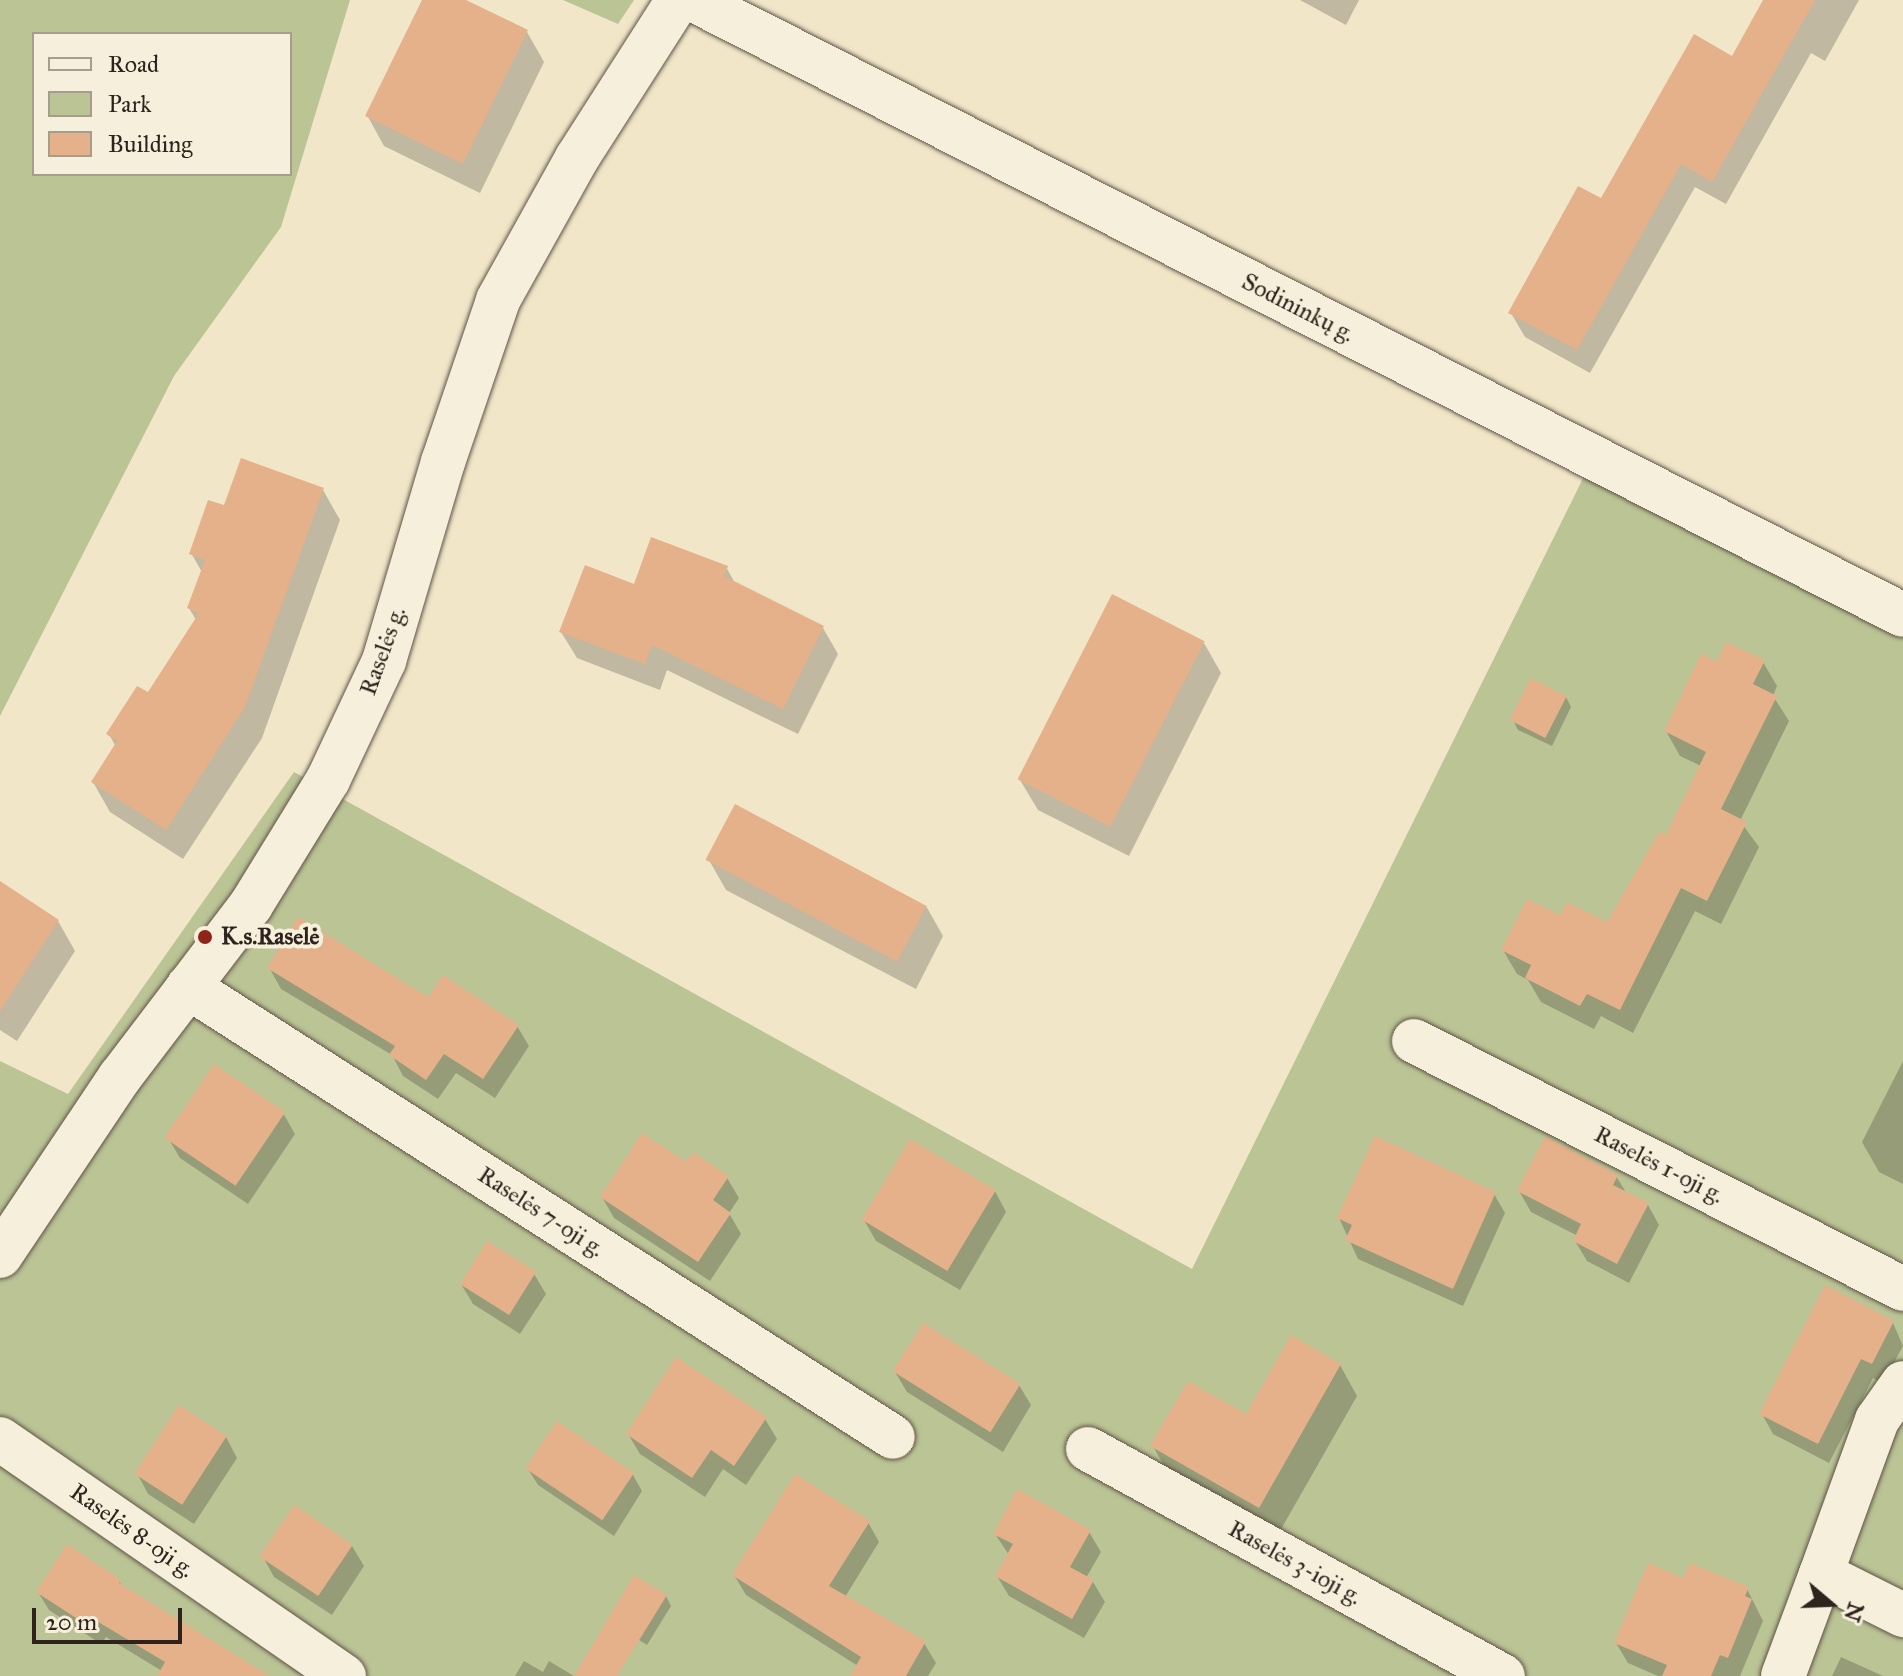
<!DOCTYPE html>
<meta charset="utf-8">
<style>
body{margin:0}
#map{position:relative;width:1903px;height:1676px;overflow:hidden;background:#f1e6c8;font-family:"IM FELL Great Primer",serif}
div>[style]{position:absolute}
.green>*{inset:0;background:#bbc495}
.shadow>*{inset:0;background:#0003}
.building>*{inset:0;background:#e4b18b;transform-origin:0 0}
.roads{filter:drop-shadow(0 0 2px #605448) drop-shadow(0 0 2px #605448)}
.minor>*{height:44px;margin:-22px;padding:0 22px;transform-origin:22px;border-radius:22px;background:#f6efdb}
.dots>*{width:22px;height:22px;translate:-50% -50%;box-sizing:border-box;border:4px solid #f6efdb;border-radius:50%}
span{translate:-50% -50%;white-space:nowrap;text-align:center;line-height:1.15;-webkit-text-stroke:8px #f6efdb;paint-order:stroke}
.street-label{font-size:24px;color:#2f231e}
.poi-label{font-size:24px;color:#2f231e;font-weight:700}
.left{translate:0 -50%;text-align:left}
.legend{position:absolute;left:32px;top:32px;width:260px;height:144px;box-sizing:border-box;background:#f6efdb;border:2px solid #a69d8f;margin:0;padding:10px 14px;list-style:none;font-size:24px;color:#2f231e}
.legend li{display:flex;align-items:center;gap:16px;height:40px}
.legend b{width:40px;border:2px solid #a69d8f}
.north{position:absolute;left:1791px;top:1564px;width:80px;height:80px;-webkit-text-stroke:6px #f6efdb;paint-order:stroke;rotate:109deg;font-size:22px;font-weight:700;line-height:32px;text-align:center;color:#2f231e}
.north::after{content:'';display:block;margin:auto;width:28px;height:36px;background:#2f231e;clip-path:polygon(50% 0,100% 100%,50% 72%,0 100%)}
.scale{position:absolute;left:32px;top:1608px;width:150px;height:36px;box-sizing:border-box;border:4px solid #2f231e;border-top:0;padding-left:10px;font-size:24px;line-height:28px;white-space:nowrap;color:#2f231e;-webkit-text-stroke:6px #f6efdb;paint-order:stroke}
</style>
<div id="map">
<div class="green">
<i style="clip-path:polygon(evenodd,0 0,350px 0,281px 227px,174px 376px,0 716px,0 0,34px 34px,290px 34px,290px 174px,34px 174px,34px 34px)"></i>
<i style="clip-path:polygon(563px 0,634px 0,618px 24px)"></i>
<i style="clip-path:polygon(1602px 440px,1903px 590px,1903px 1676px,0 1676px,0 1061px,68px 1094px,294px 772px,1192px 1269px)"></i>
</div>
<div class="shadow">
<i style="clip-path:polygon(424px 0,462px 0,527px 32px,544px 62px,480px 193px,384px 146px,367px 115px)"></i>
<i style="clip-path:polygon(1300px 0,1359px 0,1346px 25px)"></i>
<i style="clip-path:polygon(1765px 0,1859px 0,1825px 61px,1811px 53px,1726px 204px,1695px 187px,1590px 373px,1525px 337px,1511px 313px,1601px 201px,1733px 58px)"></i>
<i style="clip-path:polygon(323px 490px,340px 520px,262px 738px,183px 859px,110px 812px,93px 782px,116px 747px,109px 734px,149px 695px,196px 620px,189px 608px,202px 572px,191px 553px,225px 508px)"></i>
<i style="clip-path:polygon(726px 567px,736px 585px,823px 628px,838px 654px,798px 734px,667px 670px,660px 690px,577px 658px,561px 632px,635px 586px)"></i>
<i style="clip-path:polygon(1204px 643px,1221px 673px,1129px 856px,1038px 810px,1020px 780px)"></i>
<i style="clip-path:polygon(1763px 662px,1777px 686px,1773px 696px,1789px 721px,1740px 821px,1759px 847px,1721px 924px,1695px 911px,1633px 1033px,1601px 1016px,1594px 1029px,1541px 1002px,1528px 980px,1517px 974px,1503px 950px,1561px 918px,1608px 925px,1666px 838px,1701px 766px,1680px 756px,1666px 731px,1718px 664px)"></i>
<i style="clip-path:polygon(1566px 697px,1571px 707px,1552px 746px,1518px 730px,1513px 720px)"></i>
<i style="clip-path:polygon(709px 860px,926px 906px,943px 936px,916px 989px,726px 890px)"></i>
<i style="clip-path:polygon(0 883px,58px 921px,75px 951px,17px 1041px,0 1030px)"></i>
<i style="clip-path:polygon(270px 969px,517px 1026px,529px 1046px,495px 1098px,456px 1073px,438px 1099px,403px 1076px,392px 1055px,281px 989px)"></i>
<i style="clip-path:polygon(1903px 1061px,1903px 1184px,1879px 1172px,1862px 1142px)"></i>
<i style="clip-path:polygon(283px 1113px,295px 1134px,248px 1204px,180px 1158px,168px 1138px)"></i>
<i style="clip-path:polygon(686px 1165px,727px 1178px,739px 1198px,729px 1213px,741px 1234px,710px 1281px,614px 1218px,602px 1197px)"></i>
<i style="clip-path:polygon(1616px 1176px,1627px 1194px,1648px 1205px,1659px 1225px,1629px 1283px,1587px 1261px,1575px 1241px,1578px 1236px,1531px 1212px,1519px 1191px)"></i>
<i style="clip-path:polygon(995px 1191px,1006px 1212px,960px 1290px,876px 1241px,864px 1220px)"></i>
<i style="clip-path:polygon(1494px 1194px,1505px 1213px,1463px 1306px,1358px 1259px,1339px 1218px)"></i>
<i style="clip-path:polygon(534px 1274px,546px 1294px,520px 1334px,473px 1304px,461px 1284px)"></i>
<i style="clip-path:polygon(1893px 1323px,1903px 1346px,1883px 1383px,1873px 1378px,1829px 1463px,1773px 1434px,1762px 1414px)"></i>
<i style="clip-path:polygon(1340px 1365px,1357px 1396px,1276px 1538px,1170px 1477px,1153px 1446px,1247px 1417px)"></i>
<i style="clip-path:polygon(895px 1372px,1019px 1385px,1031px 1405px,1003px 1452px,907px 1392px)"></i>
<i style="clip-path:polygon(765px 1419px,777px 1439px,746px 1485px,723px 1469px,705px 1497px,640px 1454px,628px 1434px)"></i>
<i style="clip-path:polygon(226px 1437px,237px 1458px,194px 1524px,148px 1494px,137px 1473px)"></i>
<i style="clip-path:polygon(528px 1469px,633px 1475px,642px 1491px,614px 1536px,538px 1485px)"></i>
<i style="clip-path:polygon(868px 1522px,879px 1542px,845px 1597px,924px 1643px,936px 1663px,928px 1676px,852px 1676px,858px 1666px,746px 1595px,734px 1575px)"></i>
<i style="clip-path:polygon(1089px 1532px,1101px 1552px,1086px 1578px,1093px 1582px,1105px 1602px,1084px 1638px,1009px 1596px,997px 1576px,1009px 1555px,995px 1534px)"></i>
<i style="clip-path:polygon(352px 1546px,364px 1566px,332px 1615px,274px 1577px,263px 1557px)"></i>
<i style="clip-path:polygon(119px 1581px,123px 1588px,255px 1676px,159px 1676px,162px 1671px,106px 1637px,101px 1644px,49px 1610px,38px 1592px)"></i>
<i style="clip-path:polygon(1684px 1581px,1747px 1589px,1763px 1621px,1740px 1676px,1658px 1676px,1628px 1663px,1616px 1643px)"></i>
<i style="clip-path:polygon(666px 1596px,671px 1606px,647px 1645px,617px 1626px)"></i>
<i style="clip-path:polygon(1841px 1657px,1883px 1676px,1832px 1676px)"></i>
<i style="clip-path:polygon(524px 1661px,543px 1672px,549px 1661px,574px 1676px,515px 1676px)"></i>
</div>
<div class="building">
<i style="clip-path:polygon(422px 0,466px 0,528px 30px,463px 164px,365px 116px)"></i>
<i style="clip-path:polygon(1763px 0,1815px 0,1712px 182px,1681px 164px,1577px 350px,1508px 313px,1578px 186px,1601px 198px,1694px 34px,1732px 56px)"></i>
<i style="clip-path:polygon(241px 458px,324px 488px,245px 707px,166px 830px,91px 782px,117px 741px,106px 734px,137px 686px,148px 692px,199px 613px,187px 608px,205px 560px,189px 554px,208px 500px,224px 505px)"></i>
<i style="clip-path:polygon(651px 537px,728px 566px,724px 576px,824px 626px,783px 709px,652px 645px,645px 664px,559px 632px,585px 565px,634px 584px)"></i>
<i style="left:1112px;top:594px;width:104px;height:208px;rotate:27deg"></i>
<i style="clip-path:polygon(1726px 642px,1765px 660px,1753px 684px,1777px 696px,1721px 809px,1747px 822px,1707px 901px,1681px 888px,1620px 1010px,1587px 994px,1580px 1006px,1525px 978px,1531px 965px,1501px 950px,1527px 899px,1560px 915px,1567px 902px,1607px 922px,1659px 832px,1666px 835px,1706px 752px,1664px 731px,1701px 654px,1717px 661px)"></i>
<i style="left:1531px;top:678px;width:40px;height:47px;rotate:27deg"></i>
<i style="left:735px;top:804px;width:217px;height:63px;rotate:28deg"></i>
<i style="clip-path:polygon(0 881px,59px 920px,0 1011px)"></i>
<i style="clip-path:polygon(298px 917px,428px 997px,443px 975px,519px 1025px,483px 1079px,444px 1054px,426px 1080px,389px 1055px,395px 1046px,267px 968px)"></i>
<i style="left:214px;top:1064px;width:86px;height:89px;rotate:34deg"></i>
<i style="clip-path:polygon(642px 1133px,686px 1162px,693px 1152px,729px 1176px,713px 1200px,731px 1213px,698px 1262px,600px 1197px)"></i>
<i style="clip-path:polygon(1375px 1136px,1496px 1192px,1453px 1289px,1345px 1240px,1352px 1225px,1337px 1218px)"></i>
<i style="clip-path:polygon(1545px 1136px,1618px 1175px,1613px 1185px,1649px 1203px,1617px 1264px,1573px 1241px,1581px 1224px,1517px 1191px)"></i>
<i style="left:910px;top:1139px;width:100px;height:94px;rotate:31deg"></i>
<i style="left:487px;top:1241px;width:58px;height:51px;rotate:32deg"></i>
<i style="clip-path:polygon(1825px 1285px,1894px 1321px,1872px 1364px,1861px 1359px,1818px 1444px,1759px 1414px)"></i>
<i style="left:923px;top:1323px;width:115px;height:57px;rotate:32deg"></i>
<i style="clip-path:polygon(1291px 1335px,1341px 1364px,1259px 1508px,1150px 1446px,1188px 1381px,1246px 1414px)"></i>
<i style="clip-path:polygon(676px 1357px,767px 1417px,734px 1466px,711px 1450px,692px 1478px,626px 1434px)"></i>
<i style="left:179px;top:1405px;width:57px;height:82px;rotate:33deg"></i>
<i style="left:557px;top:1421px;width:93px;height:57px;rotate:34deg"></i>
<i style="clip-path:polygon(795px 1474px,870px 1521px,829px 1586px,926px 1641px,906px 1676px,850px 1676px,861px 1657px,732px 1575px)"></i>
<i style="clip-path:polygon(1017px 1489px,1091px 1530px,1070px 1567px,1094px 1580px,1072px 1619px,995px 1576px,1013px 1544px,993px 1534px)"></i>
<i style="left:294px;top:1505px;width:71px;height:62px;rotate:34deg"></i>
<i style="clip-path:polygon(67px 1544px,121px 1580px,119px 1583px,270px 1676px,157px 1676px,165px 1662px,95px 1620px,90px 1627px,36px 1592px)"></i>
<i style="clip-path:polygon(1648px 1563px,1683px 1578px,1690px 1563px,1749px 1587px,1745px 1596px,1752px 1599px,1728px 1658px,1720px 1655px,1711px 1676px,1662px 1676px,1667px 1665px,1614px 1643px)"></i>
<i style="clip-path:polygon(634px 1575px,667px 1595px,617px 1676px,574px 1676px)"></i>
</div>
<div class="roads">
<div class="minor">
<i style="left:694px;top:0;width:1356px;rotate:26.96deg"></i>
<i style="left:188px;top:987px;width:836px;rotate:32.55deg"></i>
<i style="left:1414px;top:1041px;width:548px;rotate:26.89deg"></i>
<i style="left:0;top:1256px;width:216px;rotate:-56.2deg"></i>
<i style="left:120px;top:1077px;width:216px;rotate:-52.7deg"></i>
<i style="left:251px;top:905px;width:147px;rotate:-58.4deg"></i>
<i style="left:328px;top:780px;width:132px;rotate:-64.8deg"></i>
<i style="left:384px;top:661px;width:208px;rotate:-73.5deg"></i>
<i style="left:443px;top:462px;width:171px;rotate:-71.2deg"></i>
<i style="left:498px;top:300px;width:162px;rotate:-60.9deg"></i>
<i style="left:577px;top:158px;width:188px;rotate:-57.4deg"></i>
<i style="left:0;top:1439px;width:418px;rotate:34.6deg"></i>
<i style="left:1088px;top:1449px;width:473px;rotate:28.7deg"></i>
<i style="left:1821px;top:1574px;width:164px;rotate:-70deg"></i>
<i style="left:1877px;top:1420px;width:45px;rotate:-54.9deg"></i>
<i style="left:1783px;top:1676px;width:109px;rotate:-69.6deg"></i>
<i style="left:1821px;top:1574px;width:92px;rotate:26.6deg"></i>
</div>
</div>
<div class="dots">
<i style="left:205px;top:937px;background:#8f2418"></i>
</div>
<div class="street-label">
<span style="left:1298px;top:308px;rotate:27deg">Sodininkų g.</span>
<span style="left:383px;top:651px;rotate:-70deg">Raselės g.</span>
<span style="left:1659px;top:1165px;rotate:27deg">Raselės 1-oji g.</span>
<span style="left:541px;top:1212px;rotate:33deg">Raselės 7-oji g.</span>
<span style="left:132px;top:1531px;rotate:35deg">Raselės 8-oji g.</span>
<span style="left:1295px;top:1563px;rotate:29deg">Raselės 3-ioji g.</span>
</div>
<div class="poi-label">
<span class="left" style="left:221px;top:937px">K.s.Raselė</span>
</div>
<ul class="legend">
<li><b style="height:10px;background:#f6efdb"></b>Road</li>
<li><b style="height:22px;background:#bbc495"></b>Park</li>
<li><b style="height:22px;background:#e4b18b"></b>Building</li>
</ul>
<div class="north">N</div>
<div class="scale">20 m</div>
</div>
